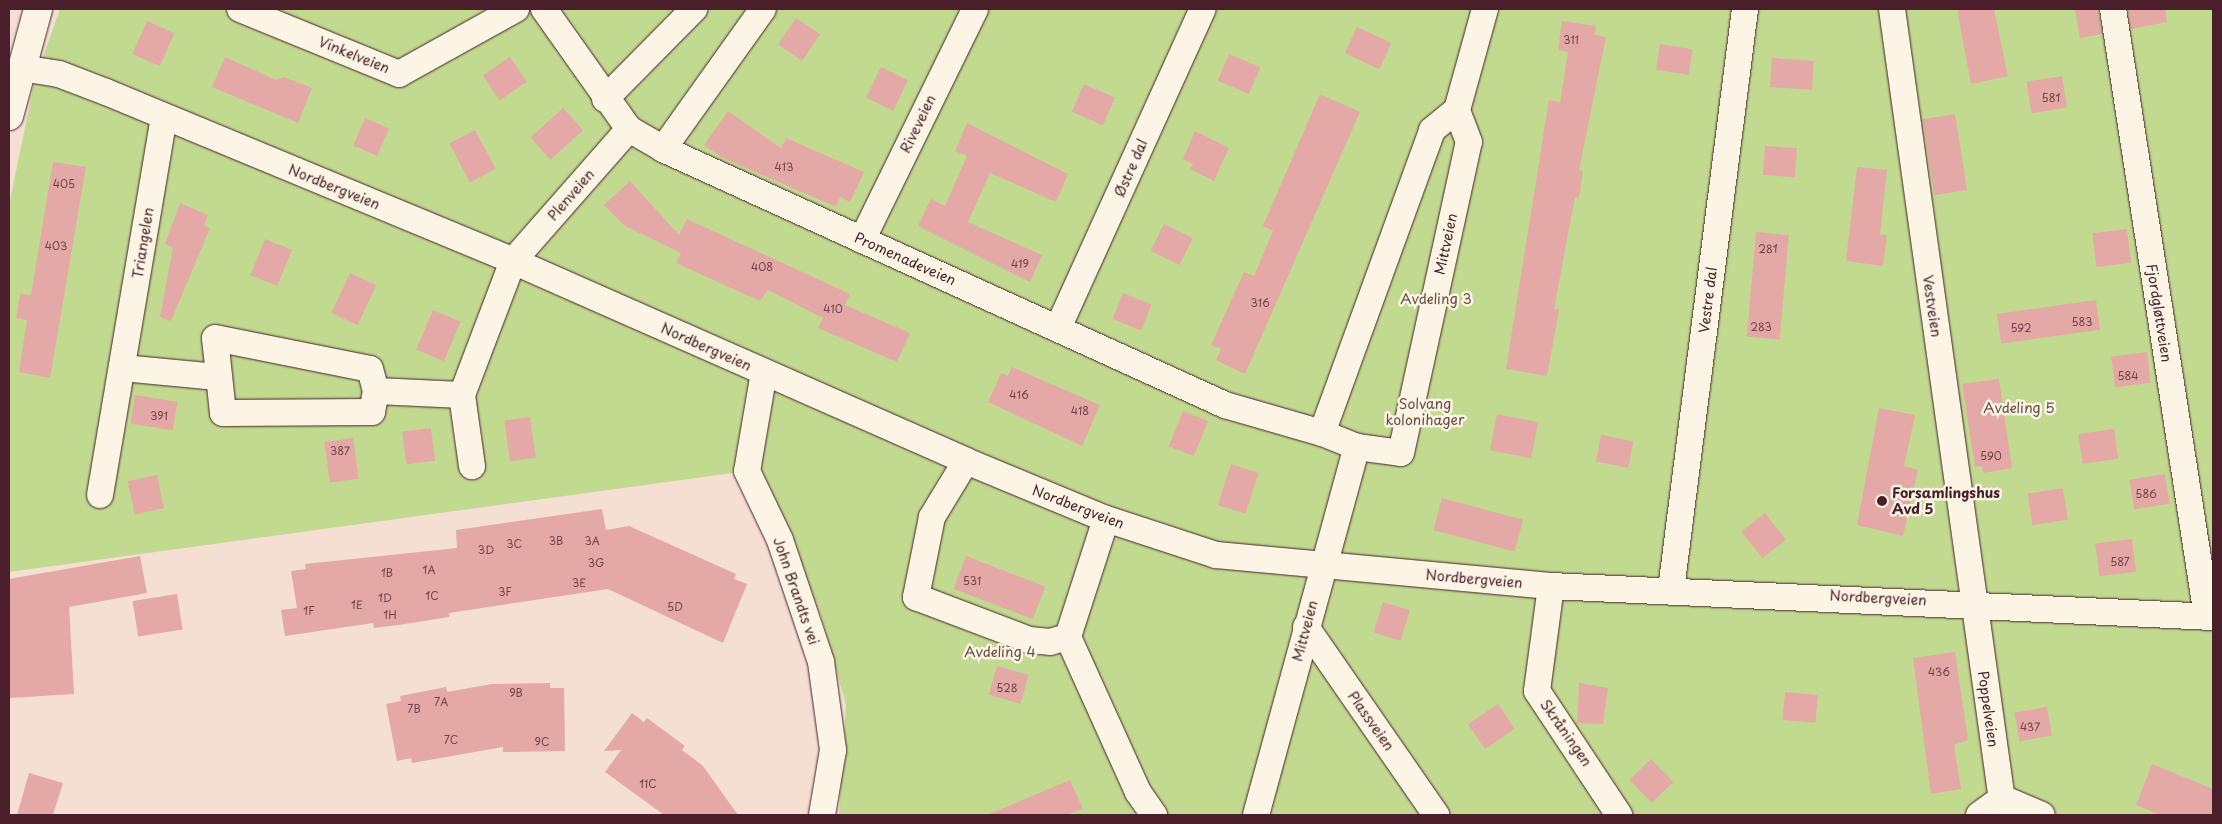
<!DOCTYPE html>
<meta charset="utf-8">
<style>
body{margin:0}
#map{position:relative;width:2222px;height:824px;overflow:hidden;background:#f5ded2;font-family:"Playpen Sans",sans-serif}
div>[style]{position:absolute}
.green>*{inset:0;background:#c1da90}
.building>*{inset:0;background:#e4a9a7;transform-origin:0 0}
.roads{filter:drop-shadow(0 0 1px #4a1f2b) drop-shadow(0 0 1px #4a1f2b)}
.minor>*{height:26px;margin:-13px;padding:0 13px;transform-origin:13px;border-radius:13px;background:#fcf5e5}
.secondary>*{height:28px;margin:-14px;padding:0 14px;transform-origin:14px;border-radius:14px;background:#fcf5e5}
.dots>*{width:14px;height:14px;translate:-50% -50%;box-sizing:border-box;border:2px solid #fcf5e5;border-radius:50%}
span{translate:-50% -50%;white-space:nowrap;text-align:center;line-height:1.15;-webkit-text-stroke:5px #fcf5e5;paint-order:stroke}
.number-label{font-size:11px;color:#70424a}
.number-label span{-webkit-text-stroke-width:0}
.street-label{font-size:14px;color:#4a1f2b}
.park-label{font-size:14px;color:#684e44}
.poi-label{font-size:14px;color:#4a1f2b;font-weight:700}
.left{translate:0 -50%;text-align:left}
.frame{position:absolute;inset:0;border:10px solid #4a1f2b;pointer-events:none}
</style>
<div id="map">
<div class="green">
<i style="clip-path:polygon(60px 9px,2213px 9px,2213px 815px,839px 815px,846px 705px,821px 616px,785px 536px,747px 471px,9px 572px,9px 205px,35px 79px)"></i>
</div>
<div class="building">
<i style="clip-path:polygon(1957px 9px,1994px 9px,2008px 76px,1971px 84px)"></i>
<i style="clip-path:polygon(2075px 9px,2098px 9px,2102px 34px,2080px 38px)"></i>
<i style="clip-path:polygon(2128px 9px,2165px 9px,2167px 22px,2131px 29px)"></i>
<i style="left:796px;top:18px;width:29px;height:32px;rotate:34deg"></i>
<i style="left:147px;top:21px;width:30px;height:36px;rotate:24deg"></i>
<i style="clip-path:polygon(1562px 21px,1596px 26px,1595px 35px,1606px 37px,1579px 170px,1583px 171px,1579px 198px,1575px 197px,1554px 309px,1559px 310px,1547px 376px,1506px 369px,1549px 100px,1560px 102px,1568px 52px,1558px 50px)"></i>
<i style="left:1357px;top:27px;width:38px;height:29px;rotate:25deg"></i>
<i style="left:1660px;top:44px;width:33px;height:26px;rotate:9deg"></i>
<i style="left:1229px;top:54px;width:34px;height:29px;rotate:23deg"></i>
<i style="clip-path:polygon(225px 57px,276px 80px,284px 77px,312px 88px,298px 123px,212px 87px)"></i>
<i style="left:510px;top:57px;width:30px;height:33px;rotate:56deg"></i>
<i style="left:1772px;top:58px;width:42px;height:29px;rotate:4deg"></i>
<i style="left:881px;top:67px;width:30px;height:34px;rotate:26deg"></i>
<i style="left:2062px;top:76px;width:32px;height:36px;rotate:81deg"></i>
<i style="left:1084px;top:84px;width:34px;height:30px;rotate:24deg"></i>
<i style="clip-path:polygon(1320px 94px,1360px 112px,1245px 374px,1216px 360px,1221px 349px,1211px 345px,1244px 272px,1254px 276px,1273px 231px,1263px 226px)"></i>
<i style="left:563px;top:108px;width:30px;height:44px;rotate:48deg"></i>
<i style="clip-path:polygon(728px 111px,781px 148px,786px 138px,864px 172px,850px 202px,840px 197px,836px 207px,721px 157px,704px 145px)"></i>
<i style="left:1955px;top:114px;width:77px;height:33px;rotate:81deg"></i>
<i style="left:365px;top:118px;width:26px;height:30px;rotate:23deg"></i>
<i style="clip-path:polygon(967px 123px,1068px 174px,1056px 202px,990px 173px,968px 222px,1042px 255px,1030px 282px,918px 226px,931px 199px,945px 206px,967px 156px,955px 151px)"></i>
<i style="left:475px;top:130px;width:44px;height:29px;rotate:62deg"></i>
<i style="clip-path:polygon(1195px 131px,1229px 148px,1214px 181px,1190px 169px,1193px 164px,1183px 159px)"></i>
<i style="left:1765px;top:146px;width:32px;height:29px;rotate:4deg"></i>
<i style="clip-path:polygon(53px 162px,86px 167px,50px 378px,19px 372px,27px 320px,16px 318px,20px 294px,31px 295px)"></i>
<i style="clip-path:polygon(1857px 167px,1887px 170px,1880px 235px,1887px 235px,1883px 266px,1846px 261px)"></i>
<i style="clip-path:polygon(630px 181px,679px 235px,687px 219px,850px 294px,845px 305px,910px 333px,897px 362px,818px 328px,823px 318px,768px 290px,760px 301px,676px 263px,681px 253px,625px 226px,604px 205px)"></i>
<i style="clip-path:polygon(180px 203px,208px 215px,204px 225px,210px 228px,171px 321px,160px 317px,173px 248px,165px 244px)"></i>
<i style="left:1164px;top:224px;width:32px;height:30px;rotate:26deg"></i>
<i style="left:2127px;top:229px;width:34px;height:35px;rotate:83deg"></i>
<i style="left:1756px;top:232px;width:33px;height:105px;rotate:5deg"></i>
<i style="left:265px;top:239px;width:29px;height:39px;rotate:22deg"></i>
<i style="left:350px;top:273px;width:29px;height:44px;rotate:25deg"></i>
<i style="left:1123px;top:293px;width:31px;height:28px;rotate:22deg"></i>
<i style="left:2096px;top:300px;width:30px;height:100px;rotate:82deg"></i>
<i style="left:433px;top:310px;width:30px;height:43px;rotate:23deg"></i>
<i style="left:2147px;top:352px;width:31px;height:36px;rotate:83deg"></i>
<i style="clip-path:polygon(1012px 367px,1100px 405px,1082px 446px,988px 402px,1001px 373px,1008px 376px)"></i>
<i style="clip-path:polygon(1999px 379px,2012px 468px,1983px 473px,1982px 466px,1975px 467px,1962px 384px)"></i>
<i style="left:135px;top:395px;width:43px;height:29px;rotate:9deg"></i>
<i style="clip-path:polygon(1879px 408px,1915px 415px,1904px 466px,1918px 470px,1903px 536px,1857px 525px)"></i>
<i style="left:1183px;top:411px;width:27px;height:38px;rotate:22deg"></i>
<i style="left:1497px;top:414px;width:42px;height:37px;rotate:11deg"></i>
<i style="left:530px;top:417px;width:41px;height:26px;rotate:82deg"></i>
<i style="left:431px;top:428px;width:33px;height:29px;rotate:83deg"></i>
<i style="left:2114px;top:429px;width:30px;height:36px;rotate:82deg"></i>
<i style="left:1601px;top:435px;width:33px;height:27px;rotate:11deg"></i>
<i style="left:353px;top:438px;width:41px;height:29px;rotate:82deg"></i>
<i style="left:1231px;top:464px;width:29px;height:43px;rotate:18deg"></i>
<i style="left:2165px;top:474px;width:30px;height:36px;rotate:81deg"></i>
<i style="left:157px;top:475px;width:34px;height:30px;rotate:78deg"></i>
<i style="left:2063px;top:488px;width:32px;height:36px;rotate:81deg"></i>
<i style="left:1442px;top:498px;width:84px;height:33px;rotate:15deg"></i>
<i style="clip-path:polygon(602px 509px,606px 530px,629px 526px,736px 574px,734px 579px,747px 584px,723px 643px,608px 589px,449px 613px,449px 617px,399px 625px,374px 628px,373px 623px,285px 636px,281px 610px,297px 608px,291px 571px,306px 569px,305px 564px,457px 548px,456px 530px)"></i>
<i style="left:1765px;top:513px;width:34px;height:30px;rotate:52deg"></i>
<i style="left:2132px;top:539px;width:33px;height:37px;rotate:83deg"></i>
<i style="clip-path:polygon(140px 556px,147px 593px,69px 607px,74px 694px,9px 698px,9px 579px)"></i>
<i style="left:966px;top:556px;width:85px;height:35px;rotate:21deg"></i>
<i style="left:177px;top:594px;width:36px;height:45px;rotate:81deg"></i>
<i style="left:1383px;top:602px;width:28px;height:32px;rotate:17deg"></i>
<i style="clip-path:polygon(1955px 652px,1968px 740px,1954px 745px,1961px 789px,1931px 794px,1913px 658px)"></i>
<i style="left:997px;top:666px;width:33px;height:30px;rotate:16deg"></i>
<i style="clip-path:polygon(550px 683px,550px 688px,564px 688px,565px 751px,503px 752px,503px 747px,412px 763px,411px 758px,397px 761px,386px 704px,401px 701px,400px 696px,446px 687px,447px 692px,492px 684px)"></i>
<i style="clip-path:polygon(1579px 683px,1608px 688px,1603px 724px,1577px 723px)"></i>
<i style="left:1785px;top:692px;width:33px;height:28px;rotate:5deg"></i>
<i style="left:1498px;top:704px;width:30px;height:36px;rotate:56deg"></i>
<i style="left:2047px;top:707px;width:29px;height:33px;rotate:80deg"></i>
<i style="clip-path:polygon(632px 713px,644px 722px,647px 718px,685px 746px,682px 750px,703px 766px,738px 815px,664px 815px,605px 772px,621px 750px,604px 751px)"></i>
<i style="left:1651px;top:759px;width:32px;height:30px;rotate:46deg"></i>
<i style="clip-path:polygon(2152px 764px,2213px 789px,2213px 815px,2161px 815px,2136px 805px)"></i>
<i style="clip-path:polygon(29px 773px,63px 783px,53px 815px,17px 815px)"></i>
<i style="clip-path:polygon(1070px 780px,1083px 809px,1066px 815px,987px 815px)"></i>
</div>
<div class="roads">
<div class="minor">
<i style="left:240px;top:9px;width:172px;rotate:22.2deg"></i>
<i style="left:399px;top:74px;width:134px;rotate:-29.1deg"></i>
<i style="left:544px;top:9px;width:147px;rotate:54.7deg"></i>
<i style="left:629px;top:129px;width:39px;rotate:30deg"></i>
<i style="left:663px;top:149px;width:618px;rotate:24.49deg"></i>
<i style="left:1225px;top:405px;width:101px;rotate:16.1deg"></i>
<i style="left:1892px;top:9px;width:814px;rotate:82.09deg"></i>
<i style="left:2113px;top:9px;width:614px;rotate:81.2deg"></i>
<i style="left:21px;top:68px;width:38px;rotate:9deg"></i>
<i style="left:59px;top:74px;width:50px;rotate:21deg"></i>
<i style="left:106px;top:92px;width:441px;rotate:22.5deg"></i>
<i style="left:513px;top:261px;width:495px;rotate:23.8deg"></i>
<i style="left:966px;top:461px;width:152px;rotate:22.5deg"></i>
<i style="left:1106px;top:519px;width:116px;rotate:18.1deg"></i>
<i style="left:1216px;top:555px;width:336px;rotate:5.3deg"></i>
<i style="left:1551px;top:586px;width:663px;rotate:2.68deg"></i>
<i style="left:605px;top:99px;width:127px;rotate:-45.3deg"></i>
<i style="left:663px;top:149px;width:172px;rotate:-54.5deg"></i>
<i style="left:862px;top:240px;width:257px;rotate:-63.9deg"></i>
<i style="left:1058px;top:328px;width:350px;rotate:-65.6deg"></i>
<i style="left:122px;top:368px;width:96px;rotate:5.4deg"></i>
<i style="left:764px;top:372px;width:100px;rotate:99.7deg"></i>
<i style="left:747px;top:471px;width:76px;rotate:64.4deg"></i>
<i style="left:780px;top:540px;width:129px;rotate:71.4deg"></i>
<i style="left:821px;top:662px;width:89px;rotate:82.2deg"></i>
<i style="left:833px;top:750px;width:66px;rotate:99.6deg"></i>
<i style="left:376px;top:391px;width:21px;rotate:101deg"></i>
<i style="left:372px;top:412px;width:149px;rotate:179.6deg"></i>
<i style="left:223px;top:413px;width:75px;rotate:-96.1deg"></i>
<i style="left:215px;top:338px;width:158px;rotate:11.3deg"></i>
<i style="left:370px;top:369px;width:23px;rotate:75deg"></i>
<i style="left:376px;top:391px;width:86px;rotate:2.7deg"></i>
<i style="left:462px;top:395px;width:143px;rotate:-69.2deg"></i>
<i style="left:513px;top:261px;width:176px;rotate:-48.7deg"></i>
<i style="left:462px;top:395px;width:72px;rotate:82deg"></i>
<i style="left:1357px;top:447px;width:44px;rotate:7.8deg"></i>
<i style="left:1401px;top:453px;width:318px;rotate:-77.7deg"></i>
<i style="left:1469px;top:142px;width:34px;rotate:-111deg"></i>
<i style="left:966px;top:461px;width:66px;rotate:121.3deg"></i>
<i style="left:932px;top:517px;width:82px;rotate:101.3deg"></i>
<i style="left:916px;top:597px;width:121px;rotate:20.8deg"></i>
<i style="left:1029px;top:640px;width:21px;rotate:5deg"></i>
<i style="left:1050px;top:642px;width:19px;rotate:-16deg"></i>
<i style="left:100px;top:495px;width:383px;rotate:-80.4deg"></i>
<i style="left:1106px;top:519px;width:124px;rotate:107.9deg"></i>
<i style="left:1068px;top:637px;width:170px;rotate:65.7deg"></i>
<i style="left:1138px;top:792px;width:28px;rotate:55deg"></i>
<i style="left:1551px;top:586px;width:106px;rotate:97.6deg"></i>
<i style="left:1537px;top:691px;width:149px;rotate:56.5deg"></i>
<i style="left:1671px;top:590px;width:586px;rotate:-82.74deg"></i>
<i style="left:1306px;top:627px;width:229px;rotate:55.3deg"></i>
<i style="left:1256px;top:815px;width:382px;rotate:-74.7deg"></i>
<i style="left:1357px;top:447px;width:38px;rotate:-158deg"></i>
<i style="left:1322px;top:433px;width:322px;rotate:-70deg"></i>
<i style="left:1432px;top:130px;width:32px;rotate:-39deg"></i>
<i style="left:1457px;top:110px;width:105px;rotate:-74.5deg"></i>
<i style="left:1979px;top:815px;width:29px;rotate:-36deg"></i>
<i style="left:2002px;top:798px;width:43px;rotate:23deg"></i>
</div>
<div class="secondary">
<i style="left:9px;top:116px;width:111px;rotate:-74.8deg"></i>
</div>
</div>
<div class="dots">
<i style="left:1882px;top:501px;background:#4a1f2b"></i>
</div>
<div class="number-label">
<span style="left:1571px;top:40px">311</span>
<span style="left:2051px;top:98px">581</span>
<span style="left:784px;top:167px">413</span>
<span style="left:64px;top:184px">405</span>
<span style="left:56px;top:246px">403</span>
<span style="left:1768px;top:249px">281</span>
<span style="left:1020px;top:264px">419</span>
<span style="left:762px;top:267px">408</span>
<span style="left:1260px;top:303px">316</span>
<span style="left:833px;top:309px">410</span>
<span style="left:2082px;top:322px">583</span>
<span style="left:1761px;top:327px">283</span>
<span style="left:2021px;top:328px">592</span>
<span style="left:2128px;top:376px">584</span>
<span style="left:1019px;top:395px">416</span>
<span style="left:1080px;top:411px">418</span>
<span style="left:159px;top:416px">391</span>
<span style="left:340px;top:451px">387</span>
<span style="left:1991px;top:456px">590</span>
<span style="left:2146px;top:494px">586</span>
<span style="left:556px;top:541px">3B</span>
<span style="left:592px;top:541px">3A</span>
<span style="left:514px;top:544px">3C</span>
<span style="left:486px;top:550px">3D</span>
<span style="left:2120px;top:562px">587</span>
<span style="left:596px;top:563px">3G</span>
<span style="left:429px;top:570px">1A</span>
<span style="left:387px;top:573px">1B</span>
<span style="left:972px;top:581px">531</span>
<span style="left:579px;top:583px">3E</span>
<span style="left:505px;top:592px">3F</span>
<span style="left:432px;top:596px">1C</span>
<span style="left:385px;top:598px">1D</span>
<span style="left:357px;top:605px">1E</span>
<span style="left:675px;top:607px">5D</span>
<span style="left:309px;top:611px">1F</span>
<span style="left:390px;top:615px">1H</span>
<span style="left:1939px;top:672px">436</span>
<span style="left:1007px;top:688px">528</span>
<span style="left:516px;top:693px">9B</span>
<span style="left:441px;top:702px">7A</span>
<span style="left:414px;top:709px">7B</span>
<span style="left:2030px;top:727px">437</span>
<span style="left:451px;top:740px">7C</span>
<span style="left:542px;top:742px">9C</span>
<span style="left:648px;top:784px">11C</span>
</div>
<div class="street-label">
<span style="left:354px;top:55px;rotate:22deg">Vinkelveien</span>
<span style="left:918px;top:124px;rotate:-64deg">Riveveien</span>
<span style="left:1131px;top:168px;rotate:-66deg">Østre dal</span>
<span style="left:334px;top:187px;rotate:22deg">Nordbergveien</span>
<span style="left:571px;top:195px;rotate:-49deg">Plenveien</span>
<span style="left:143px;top:243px;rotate:-81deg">Triangelen</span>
<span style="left:1446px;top:244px;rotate:-78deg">Mittveien</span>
<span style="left:905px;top:259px;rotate:24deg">Promenadeveien</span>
<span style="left:1708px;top:300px;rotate:-83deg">Vestre dal</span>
<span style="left:1932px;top:306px;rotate:82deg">Vestveien</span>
<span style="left:2159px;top:313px;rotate:81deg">Fjordgløttveien</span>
<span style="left:706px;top:347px;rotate:24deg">Nordbergveien</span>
<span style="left:1078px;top:507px;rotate:21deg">Nordbergveien</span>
<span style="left:1474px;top:579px;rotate:5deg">Nordbergveien</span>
<span style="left:796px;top:591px;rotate:71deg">John Brandts vei</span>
<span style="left:1878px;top:598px;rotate:3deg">Nordbergveien</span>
<span style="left:1305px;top:631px;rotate:-75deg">Mittveien</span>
<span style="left:1988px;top:709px;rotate:82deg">Poppelveien</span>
<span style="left:1371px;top:721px;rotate:55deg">Plassveien</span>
<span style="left:1566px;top:733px;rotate:55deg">Skråningen</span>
</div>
<div class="park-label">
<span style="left:1436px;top:299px">Avdeling 3</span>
<span style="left:1425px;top:412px">Solvang<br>kolonihager</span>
<span style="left:2019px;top:408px">Avdeling 5</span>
<span style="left:1000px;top:652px">Avdeling 4</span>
</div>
<div class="poi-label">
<span class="left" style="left:1892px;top:501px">Forsamlingshus<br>Avd 5</span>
</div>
<div class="frame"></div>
</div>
